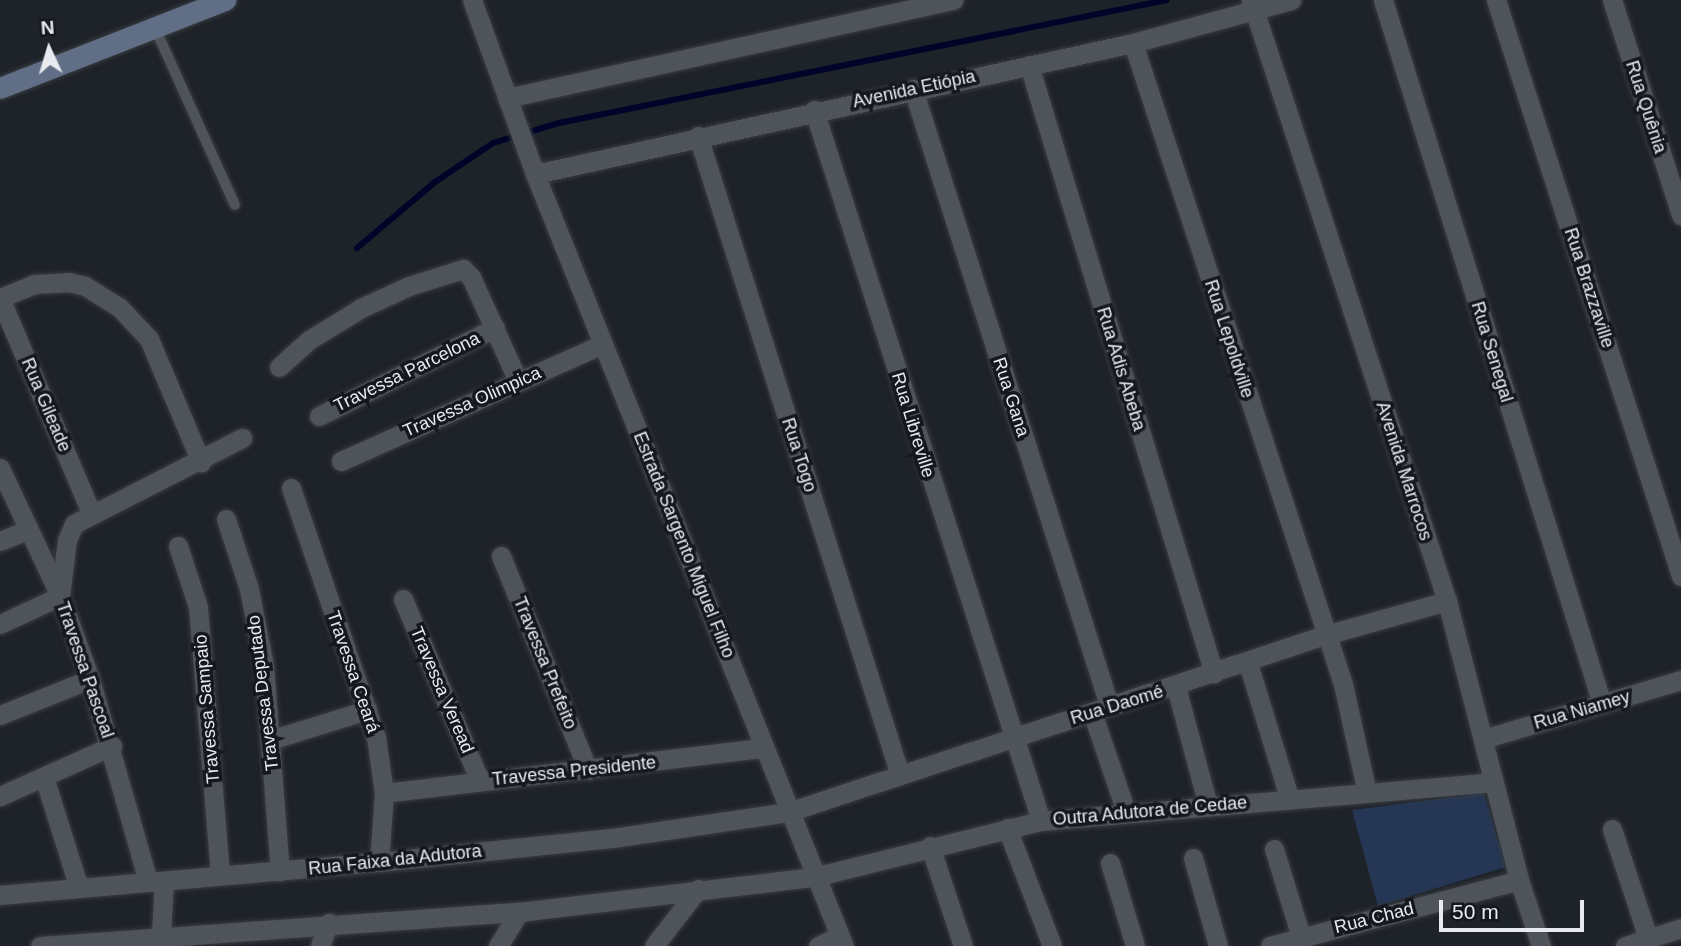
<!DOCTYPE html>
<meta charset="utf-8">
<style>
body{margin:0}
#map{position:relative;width:1681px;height:946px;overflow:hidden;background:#1e2229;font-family:Arial,sans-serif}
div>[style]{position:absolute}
.green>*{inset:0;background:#253754}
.stream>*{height:6px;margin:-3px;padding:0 3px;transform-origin:3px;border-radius:3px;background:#000428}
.roads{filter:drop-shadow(0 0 2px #393d42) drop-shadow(0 0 2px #393d42)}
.lane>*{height:10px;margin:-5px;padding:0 5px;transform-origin:5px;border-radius:5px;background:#4f545b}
.street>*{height:19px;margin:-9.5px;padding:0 9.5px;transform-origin:9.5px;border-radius:9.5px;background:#4f545b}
.secondary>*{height:21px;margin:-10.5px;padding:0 10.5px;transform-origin:10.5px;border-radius:10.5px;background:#606f85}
span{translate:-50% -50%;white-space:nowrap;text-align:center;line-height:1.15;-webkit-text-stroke:7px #15191f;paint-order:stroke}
.street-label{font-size:18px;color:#e7eaee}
.north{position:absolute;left:14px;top:14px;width:70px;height:70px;-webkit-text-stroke:5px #15191f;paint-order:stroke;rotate:356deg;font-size:19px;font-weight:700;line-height:28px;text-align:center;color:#e7eaee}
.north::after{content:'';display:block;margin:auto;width:24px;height:32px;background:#e7eaee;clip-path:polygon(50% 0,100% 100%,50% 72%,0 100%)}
.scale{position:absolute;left:1439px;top:900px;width:145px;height:32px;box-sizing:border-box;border:4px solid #e7eaee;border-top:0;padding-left:9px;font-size:21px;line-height:24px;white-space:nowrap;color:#e7eaee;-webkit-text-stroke:5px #15191f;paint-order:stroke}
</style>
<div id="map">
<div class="green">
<i style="clip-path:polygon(1484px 793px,1506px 867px,1378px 906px,1352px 810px)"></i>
</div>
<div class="stream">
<i style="left:357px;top:248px;width:102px;rotate:-40.2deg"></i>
<i style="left:435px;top:182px;width:70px;rotate:-33.9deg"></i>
<i style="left:493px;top:143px;width:69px;rotate:-16.9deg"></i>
<i style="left:559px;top:123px;width:620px;rotate:-11.44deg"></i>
</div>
<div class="roads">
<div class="lane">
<i style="left:155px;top:28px;width:194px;rotate:65.7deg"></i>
</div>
<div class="street">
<i style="left:472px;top:0;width:185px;rotate:70.1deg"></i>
<i style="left:535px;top:174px;width:832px;rotate:68.19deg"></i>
<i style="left:1251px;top:0;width:632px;rotate:71.94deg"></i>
<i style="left:1447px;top:601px;width:288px;rotate:75.5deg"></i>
<i style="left:1519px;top:880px;width:70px;rotate:71.6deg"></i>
<i style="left:1383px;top:0;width:737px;rotate:72.72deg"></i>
<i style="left:1496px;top:0;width:605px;rotate:72.19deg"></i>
<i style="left:1612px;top:0;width:226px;rotate:72.2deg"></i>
<i style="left:1133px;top:43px;width:675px;rotate:71.86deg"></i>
<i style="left:1343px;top:684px;width:107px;rotate:77.6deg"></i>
<i style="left:1029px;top:65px;width:636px;rotate:73.1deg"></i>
<i style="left:913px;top:89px;width:646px;rotate:72.35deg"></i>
<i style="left:507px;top:98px;width:457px;rotate:-12.4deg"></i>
<i style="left:814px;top:110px;width:746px;rotate:72.29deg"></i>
<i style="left:698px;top:136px;width:670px;rotate:72.46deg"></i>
<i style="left:535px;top:174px;width:612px;rotate:-12.36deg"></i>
<i style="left:1133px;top:43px;width:164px;rotate:-15.2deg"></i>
<i style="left:0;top:298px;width:37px;rotate:-22deg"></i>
<i style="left:34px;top:284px;width:34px;rotate:-3deg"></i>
<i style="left:68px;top:282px;width:17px;rotate:13deg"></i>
<i style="left:85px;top:286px;width:40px;rotate:32deg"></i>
<i style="left:119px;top:307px;width:44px;rotate:46.8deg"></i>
<i style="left:149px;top:339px;width:134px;rotate:67.1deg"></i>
<i style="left:0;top:298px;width:233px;rotate:67deg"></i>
<i style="left:279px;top:367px;width:40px;rotate:-42deg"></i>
<i style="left:309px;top:340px;width:61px;rotate:-31.6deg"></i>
<i style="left:361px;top:308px;width:53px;rotate:-24.6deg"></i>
<i style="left:409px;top:286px;width:57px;rotate:-17.5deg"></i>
<i style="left:463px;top:269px;width:11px;rotate:45deg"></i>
<i style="left:471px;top:277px;width:114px;rotate:65.7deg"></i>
<i style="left:319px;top:416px;width:197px;rotate:-26.6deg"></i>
<i style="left:341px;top:461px;width:287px;rotate:-24.1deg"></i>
<i style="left:0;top:468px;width:141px;rotate:64.9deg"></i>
<i style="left:60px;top:596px;width:88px;rotate:70.1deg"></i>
<i style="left:90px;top:679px;width:210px;rotate:74deg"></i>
<i style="left:291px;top:488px;width:263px;rotate:71.2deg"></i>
<i style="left:376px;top:737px;width:57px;rotate:81.9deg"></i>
<i style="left:384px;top:793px;width:69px;rotate:94.1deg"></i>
<i style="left:226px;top:519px;width:74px;rotate:71.8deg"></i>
<i style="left:249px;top:589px;width:77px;rotate:78.8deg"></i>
<i style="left:264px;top:665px;width:207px;rotate:85.6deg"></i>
<i style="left:0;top:541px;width:29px;rotate:-22deg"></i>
<i style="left:178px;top:546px;width:64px;rotate:71.8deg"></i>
<i style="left:198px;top:607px;width:269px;rotate:85.3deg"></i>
<i style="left:501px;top:556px;width:231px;rotate:67.9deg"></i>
<i style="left:403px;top:599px;width:198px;rotate:67.1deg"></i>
<i style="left:0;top:624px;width:66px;rotate:-25deg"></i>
<i style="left:60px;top:596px;width:56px;rotate:-82.9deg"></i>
<i style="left:67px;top:540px;width:17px;rotate:-66deg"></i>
<i style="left:74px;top:524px;width:189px;rotate:-27.1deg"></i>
<i style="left:1248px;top:663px;width:140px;rotate:73deg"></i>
<i style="left:1176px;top:687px;width:123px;rotate:74.9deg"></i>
<i style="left:1092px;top:712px;width:106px;rotate:71.2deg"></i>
<i style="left:0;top:715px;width:97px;rotate:-21.8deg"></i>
<i style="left:1483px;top:739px;width:207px;rotate:-16.6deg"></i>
<i style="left:270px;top:740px;width:102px;rotate:-17.2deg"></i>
<i style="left:44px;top:777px;width:116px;rotate:72.5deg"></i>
<i style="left:384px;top:793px;width:383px;rotate:-6.8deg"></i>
<i style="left:0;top:796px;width:123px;rotate:-24.1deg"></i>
<i style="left:1007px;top:828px;width:126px;rotate:69.1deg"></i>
<i style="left:1612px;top:829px;width:115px;rotate:71.7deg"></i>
<i style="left:930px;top:846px;width:105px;rotate:71.7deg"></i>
<i style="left:1274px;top:849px;width:92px;rotate:72.9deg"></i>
<i style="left:1193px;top:858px;width:91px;rotate:74.1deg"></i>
<i style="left:1110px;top:863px;width:87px;rotate:73.2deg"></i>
<i style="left:0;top:895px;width:380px;rotate:-5deg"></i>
<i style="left:379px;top:862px;width:241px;rotate:-5.9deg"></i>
<i style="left:619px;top:837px;width:171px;rotate:-8.4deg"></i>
<i style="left:788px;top:812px;width:565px;rotate:-18.24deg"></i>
<i style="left:1325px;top:635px;width:127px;rotate:-15.6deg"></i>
<i style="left:161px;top:934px;width:53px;rotate:-86.8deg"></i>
<i style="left:40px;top:946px;width:480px;rotate:-4.1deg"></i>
<i style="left:519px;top:912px;width:297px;rotate:-6.8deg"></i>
<i style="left:814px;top:877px;width:234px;rotate:-13.9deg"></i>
<i style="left:1041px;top:821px;width:454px;rotate:-4.9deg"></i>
<i style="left:320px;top:946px;width:25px;rotate:-69deg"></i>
<i style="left:498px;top:946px;width:40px;rotate:-58deg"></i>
<i style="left:654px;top:946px;width:72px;rotate:-52.3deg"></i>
<i style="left:818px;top:946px;width:23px;rotate:-25deg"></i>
<i style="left:1270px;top:946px;width:258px;rotate:-14.8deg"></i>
<i style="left:1625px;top:946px;width:59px;rotate:-17.8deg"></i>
</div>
<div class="secondary">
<i style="left:0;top:88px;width:242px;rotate:-21.4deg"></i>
</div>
</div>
<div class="street-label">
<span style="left:914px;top:89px;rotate:-12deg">Avenida Etiópia</span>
<span style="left:1646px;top:107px;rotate:72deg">Rua Quênia</span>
<span style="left:1589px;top:288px;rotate:72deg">Rua Brazzaville</span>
<span style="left:1229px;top:339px;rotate:72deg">Rua Lepoldville</span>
<span style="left:1492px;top:352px;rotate:73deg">Rua Senegal</span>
<span style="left:1121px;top:369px;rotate:73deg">Rua Adis Abeba</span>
<span style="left:407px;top:372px;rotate:-26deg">Travessa Parcelona</span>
<span style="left:1011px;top:397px;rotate:72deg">Rua Gana</span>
<span style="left:472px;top:402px;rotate:-24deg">Travessa Olimpica</span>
<span style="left:46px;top:405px;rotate:67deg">Rua Gileade</span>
<span style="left:913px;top:425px;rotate:73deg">Rua Libreville</span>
<span style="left:799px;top:455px;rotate:72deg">Rua Togo</span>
<span style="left:1404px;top:471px;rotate:72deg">Avenida Marrocos</span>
<span style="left:684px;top:545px;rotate:68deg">Estrada Sargento Miguel Filho</span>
<span style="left:545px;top:663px;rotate:68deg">Travessa Prefeito</span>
<span style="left:85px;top:670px;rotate:71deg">Travessa Pascoal</span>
<span style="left:353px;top:672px;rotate:71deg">Travessa Ceará</span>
<span style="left:442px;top:690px;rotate:67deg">Travessa Veread</span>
<span style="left:263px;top:693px;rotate:-97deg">Travessa Deputado</span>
<span style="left:1117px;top:705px;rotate:-17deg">Rua Daomé</span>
<span style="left:207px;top:709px;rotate:-95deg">Travessa Sampaio</span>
<span style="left:1582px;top:710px;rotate:-16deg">Rua Niamey</span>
<span style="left:574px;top:771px;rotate:-6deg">Travessa Presidente</span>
<span style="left:1150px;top:811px;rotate:-5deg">Outra Adutora de Cedae</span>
<span style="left:395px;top:860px;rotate:-6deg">Rua Faixa da Adutora</span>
<span style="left:1374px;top:918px;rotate:-14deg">Rua Chad</span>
</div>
<div class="north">N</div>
<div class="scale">50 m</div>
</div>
